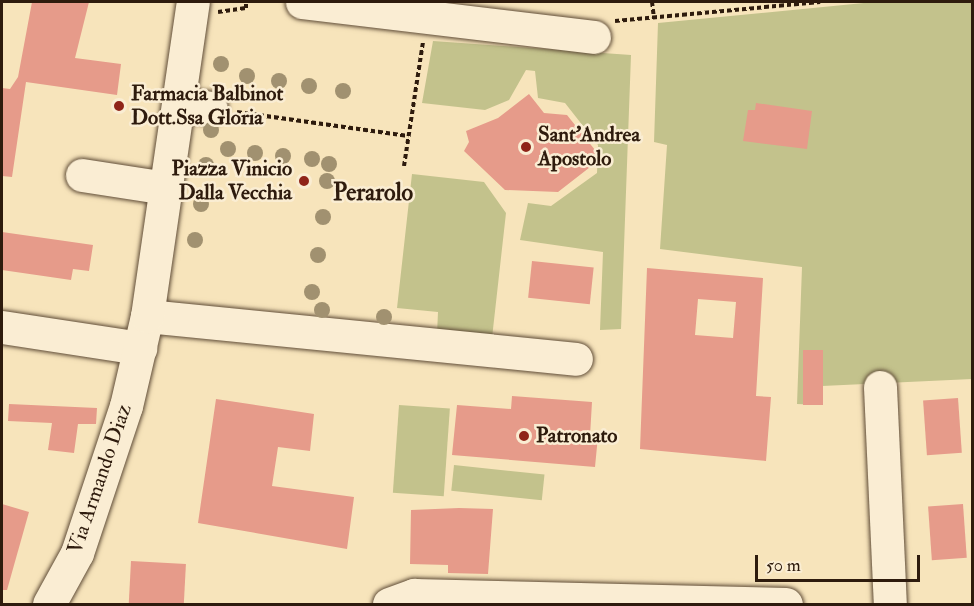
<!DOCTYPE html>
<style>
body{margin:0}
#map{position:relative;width:974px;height:606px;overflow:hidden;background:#f7e4bb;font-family:"IM FELL Double Pica",serif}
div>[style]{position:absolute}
.green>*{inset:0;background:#c3c28c;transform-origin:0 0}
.building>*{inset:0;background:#e69b8a;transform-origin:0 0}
.path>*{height:4px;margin-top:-2px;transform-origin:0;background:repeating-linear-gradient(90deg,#2e1b0d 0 4.5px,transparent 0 7.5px)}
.roads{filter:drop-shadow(0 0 2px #604d38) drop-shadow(0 0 2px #604d38)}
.minor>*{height:33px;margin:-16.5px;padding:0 16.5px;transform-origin:16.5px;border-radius:16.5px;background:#faedd3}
.trees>*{width:16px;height:16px;margin:-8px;border-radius:50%;background:#a19170}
.dots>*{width:16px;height:16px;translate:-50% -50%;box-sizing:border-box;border:3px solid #faedd3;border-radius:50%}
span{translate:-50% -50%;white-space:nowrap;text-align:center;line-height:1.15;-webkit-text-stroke:5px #faedd3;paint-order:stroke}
.poi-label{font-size:21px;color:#2e1b0d;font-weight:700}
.left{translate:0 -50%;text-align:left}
.right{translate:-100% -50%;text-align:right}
.street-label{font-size:21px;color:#2e1b0d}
.quarter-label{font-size:24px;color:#2e1b0d;font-weight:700}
.frame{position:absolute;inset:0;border:3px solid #2e1b0d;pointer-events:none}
.scale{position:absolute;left:755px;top:555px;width:165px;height:27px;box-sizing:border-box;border:3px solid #2e1b0d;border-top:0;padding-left:8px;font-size:18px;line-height:21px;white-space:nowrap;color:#2e1b0d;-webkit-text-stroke:4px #faedd3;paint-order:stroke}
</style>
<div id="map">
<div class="green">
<i style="clip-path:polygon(874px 2px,972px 2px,972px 379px,822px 386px,820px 405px,797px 404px,802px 267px,660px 249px,667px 145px,654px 142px,658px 23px)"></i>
<i style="clip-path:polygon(433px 41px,631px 55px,621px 329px,600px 330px,603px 252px,520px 240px,528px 203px,551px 206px,597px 173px,598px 145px,565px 103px,538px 98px,535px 71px,526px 70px,509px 100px,485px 110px,422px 103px)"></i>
<i style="clip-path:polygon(412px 174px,484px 182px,506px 213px,492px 338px,437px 334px,438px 312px,397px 308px)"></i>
<i style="left:399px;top:405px;width:51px;height:88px;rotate:4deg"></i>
<i style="left:454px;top:465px;width:91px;height:26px;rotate:6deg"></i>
</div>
<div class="building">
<i style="clip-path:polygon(32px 2px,89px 2px,75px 58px,121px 64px,117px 95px,26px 82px,12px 177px,2px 176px,2px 88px,10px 89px,18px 77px)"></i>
<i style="clip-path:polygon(529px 94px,544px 113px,567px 115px,595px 150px,594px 164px,558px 192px,505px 190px,464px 151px,469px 142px,466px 131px,498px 118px)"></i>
<i style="clip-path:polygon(756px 103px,812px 111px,807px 149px,743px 141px,748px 110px,755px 110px)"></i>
<i style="clip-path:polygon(2px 232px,93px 245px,89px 271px,73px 269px,71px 280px,2px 270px)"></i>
<i style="left:532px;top:261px;width:62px;height:37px;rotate:6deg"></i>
<i style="clip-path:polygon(evenodd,647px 268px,763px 278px,756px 396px,771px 397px,766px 461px,640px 449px,647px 268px,698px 299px,736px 302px,733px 338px,695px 335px,698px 299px)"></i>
<i style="left:803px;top:350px;width:20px;height:55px"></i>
<i style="clip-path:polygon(512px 396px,592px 402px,590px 436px,598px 436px,595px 467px,452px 455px,457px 405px,511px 409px)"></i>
<i style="left:958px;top:398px;width:55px;height:35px;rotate:86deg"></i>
<i style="clip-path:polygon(216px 399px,314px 414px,310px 451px,278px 447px,272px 486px,354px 497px,347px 549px,198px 523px)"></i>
<i style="clip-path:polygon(9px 404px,97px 408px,96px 424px,78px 424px,74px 453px,48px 450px,52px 423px,8px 421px)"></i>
<i style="clip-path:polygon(2px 504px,29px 512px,7px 590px,2px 590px)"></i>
<i style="left:963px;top:504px;width:54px;height:35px;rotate:86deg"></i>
<i style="clip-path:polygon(459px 508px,493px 509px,488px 574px,448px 573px,448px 565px,410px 564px,411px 510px)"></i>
<i style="left:131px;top:561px;width:55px;height:43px;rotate:3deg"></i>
</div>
<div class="path">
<i style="left:652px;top:2px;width:17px;rotate:83deg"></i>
<i style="left:218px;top:12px;width:28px;rotate:-8deg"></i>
<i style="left:246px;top:8px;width:6px;rotate:-90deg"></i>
<i style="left:615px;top:21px;width:206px;rotate:-5.3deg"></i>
<i style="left:237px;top:112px;width:173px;rotate:8deg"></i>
<i style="left:404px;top:166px;width:125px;rotate:-81.3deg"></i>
</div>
<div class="roads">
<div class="minor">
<i style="left:302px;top:2px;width:294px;rotate:6.8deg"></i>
<i style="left:179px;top:104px;width:32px;rotate:7deg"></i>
<i style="left:82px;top:175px;width:85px;rotate:8.8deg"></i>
<i style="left:147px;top:316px;width:431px;rotate:5.7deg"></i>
<i style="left:2px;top:327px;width:140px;rotate:8.7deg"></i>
<i style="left:880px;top:387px;width:217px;rotate:87.4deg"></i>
<i style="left:49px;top:604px;width:58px;rotate:-61.2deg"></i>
<i style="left:77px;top:553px;width:155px;rotate:-71.6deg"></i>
<i style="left:126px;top:406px;width:92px;rotate:-76.9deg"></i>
<i style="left:147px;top:316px;width:317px;rotate:-81.7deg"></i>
<i style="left:389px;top:604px;width:27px;rotate:-20deg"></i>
<i style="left:414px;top:595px;width:372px;rotate:1.4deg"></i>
</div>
</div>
<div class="trees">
<i style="left:221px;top:64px"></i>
<i style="left:247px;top:76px"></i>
<i style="left:279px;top:81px"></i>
<i style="left:309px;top:86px"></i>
<i style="left:343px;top:91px"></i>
<i style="left:211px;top:130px"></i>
<i style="left:228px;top:149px"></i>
<i style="left:255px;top:153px"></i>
<i style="left:283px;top:156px"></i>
<i style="left:312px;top:159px"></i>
<i style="left:329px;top:164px"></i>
<i style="left:206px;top:165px"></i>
<i style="left:327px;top:181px"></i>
<i style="left:201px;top:204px"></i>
<i style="left:323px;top:217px"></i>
<i style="left:195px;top:240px"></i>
<i style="left:318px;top:255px"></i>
<i style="left:312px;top:292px"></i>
<i style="left:322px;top:310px"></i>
<i style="left:384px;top:317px"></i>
</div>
<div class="dots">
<i style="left:119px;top:106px;background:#8f2418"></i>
<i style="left:526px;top:147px;background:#8f2418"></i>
<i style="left:304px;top:181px;background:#8f2418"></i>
<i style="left:524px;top:436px;background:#8f2418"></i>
</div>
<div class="poi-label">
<span class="left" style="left:131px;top:106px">Farmacia Balbinot<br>Dott.Ssa Gloria</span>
<span class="left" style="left:538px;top:147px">Sant'Andrea<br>Apostolo</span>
<span class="right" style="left:292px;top:181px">Piazza Vinicio<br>Dalla Vecchia</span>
<span class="left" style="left:536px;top:436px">Patronato</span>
</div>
<div class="street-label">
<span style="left:100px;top:479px;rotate:-71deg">Via Armando Diaz</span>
</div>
<div class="quarter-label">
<span style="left:373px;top:193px">Perarolo</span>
</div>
<div class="frame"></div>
<div class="scale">50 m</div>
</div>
